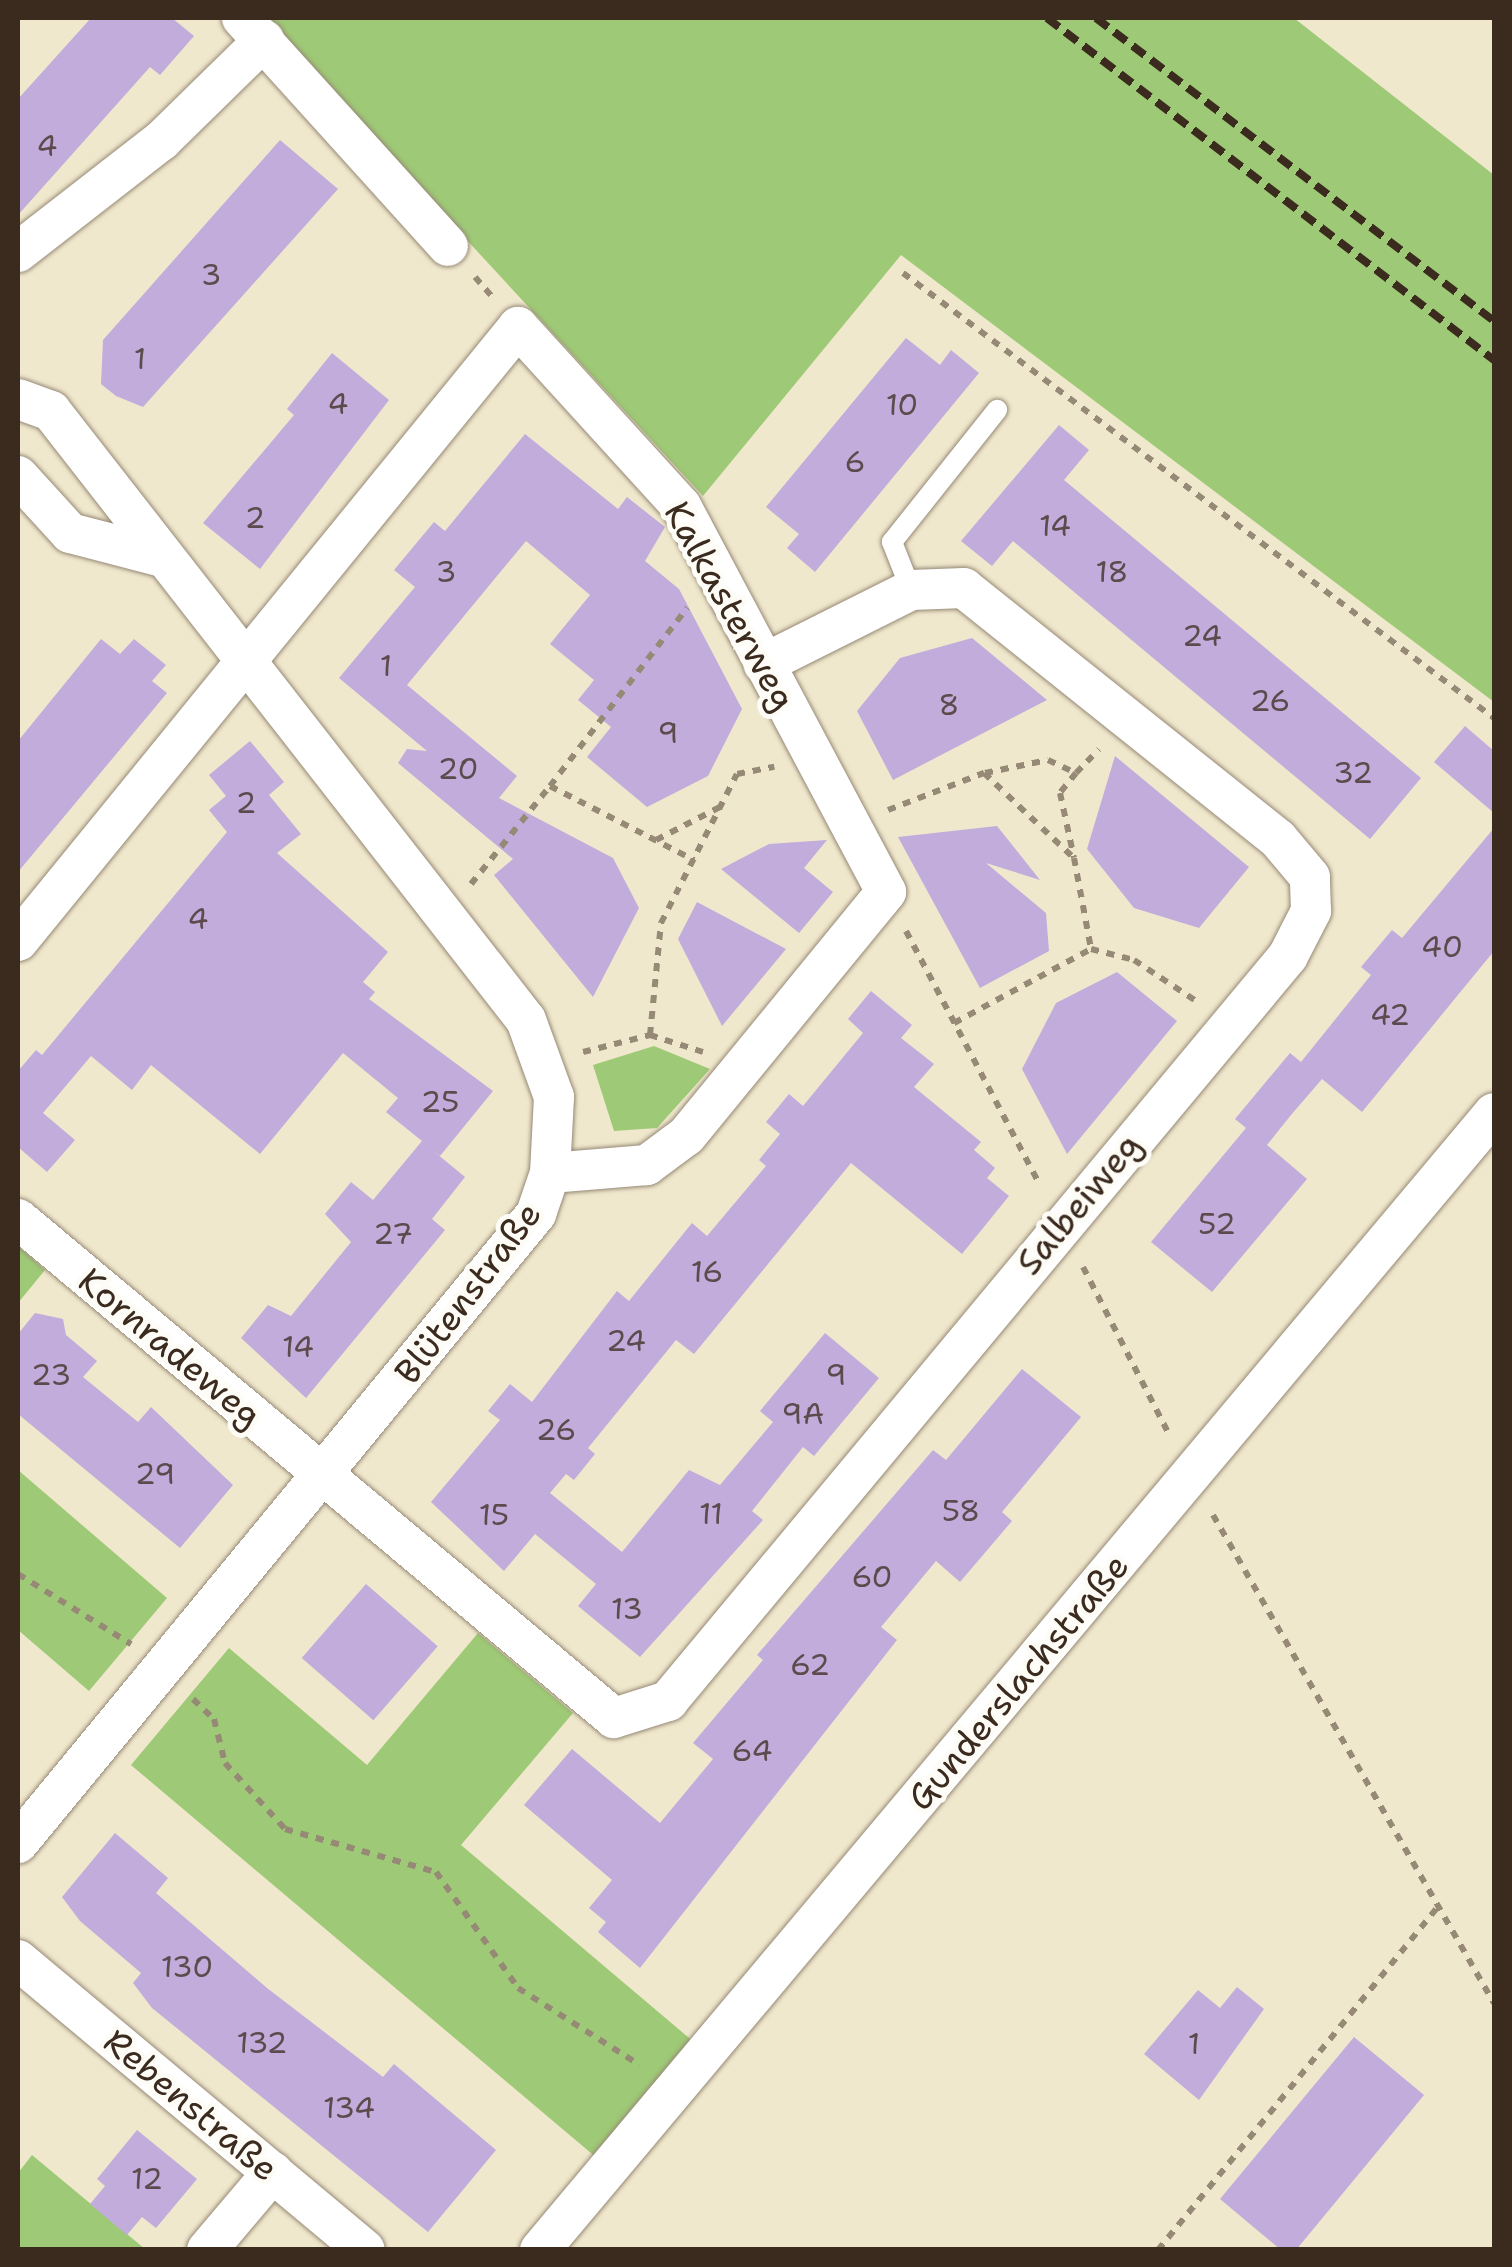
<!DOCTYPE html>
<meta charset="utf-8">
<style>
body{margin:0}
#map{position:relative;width:1512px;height:2267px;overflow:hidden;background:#f0e8cd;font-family:"Shantell Sans",sans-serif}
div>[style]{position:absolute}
.green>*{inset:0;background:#9ec976}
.building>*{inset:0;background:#c1acdb;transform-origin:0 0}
.path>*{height:6px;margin-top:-3px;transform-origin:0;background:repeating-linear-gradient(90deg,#968976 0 8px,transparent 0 16px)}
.roads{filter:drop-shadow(0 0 2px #968976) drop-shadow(0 0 2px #968976)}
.service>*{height:20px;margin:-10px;padding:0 10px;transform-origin:10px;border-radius:10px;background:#fff}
.minor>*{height:40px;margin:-20px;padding:0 20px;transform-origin:20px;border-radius:20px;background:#fff}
.rail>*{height:8px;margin-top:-4px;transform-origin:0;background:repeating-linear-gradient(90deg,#3b2a1e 0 15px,transparent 0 23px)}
span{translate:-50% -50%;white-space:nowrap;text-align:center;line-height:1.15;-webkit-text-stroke:10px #fdfcf7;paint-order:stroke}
.number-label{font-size:30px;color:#5c4a4d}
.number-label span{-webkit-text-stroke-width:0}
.street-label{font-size:35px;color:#3b2a1e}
.frame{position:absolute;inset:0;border:20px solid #3b2a1e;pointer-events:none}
</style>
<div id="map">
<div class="green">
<i style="clip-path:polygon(262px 18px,1294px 18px,1494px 175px,1494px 702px,901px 255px,703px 496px)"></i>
<i style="clip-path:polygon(654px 1046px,710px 1069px,657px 1128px,614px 1131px,593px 1065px)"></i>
<i style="clip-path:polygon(18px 1246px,45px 1270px,18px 1303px)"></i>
<i style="clip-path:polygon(18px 1470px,167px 1598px,89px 1691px,18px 1630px)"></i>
<i style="clip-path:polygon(478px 1633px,573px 1713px,461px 1845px,695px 2043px,598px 2159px,131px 1765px,229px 1648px,367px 1765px)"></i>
<i style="clip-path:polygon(32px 2155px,145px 2249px,18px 2250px,18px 2173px)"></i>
</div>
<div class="building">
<i style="clip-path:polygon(91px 18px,172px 18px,194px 36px,160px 75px,150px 67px,18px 215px,18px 99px)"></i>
<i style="clip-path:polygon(280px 140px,338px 189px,143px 407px,116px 396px,101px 384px,103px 340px)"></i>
<i style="clip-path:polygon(906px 338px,940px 365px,951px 350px,979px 373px,815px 572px,787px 548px,799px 534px,766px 507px)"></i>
<i style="clip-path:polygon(332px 353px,389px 400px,260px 569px,203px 523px,294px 415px,287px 409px)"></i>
<i style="clip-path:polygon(1059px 425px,1089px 450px,1064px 480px,1421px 778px,1370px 839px,1013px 541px,992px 566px,961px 541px)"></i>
<i style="clip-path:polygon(525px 434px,618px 509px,627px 497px,665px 527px,645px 561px,679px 589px,742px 709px,708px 776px,647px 807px,587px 757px,611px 727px,578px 700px,594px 680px,550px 644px,590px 595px,526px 541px,407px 685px,517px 776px,499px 798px,613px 858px,639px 908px,593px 997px,494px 875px,513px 859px,398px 763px,407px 749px,427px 751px,339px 678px,415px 587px,394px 570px,434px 522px,445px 531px)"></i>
<i style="clip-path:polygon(972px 638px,1047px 700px,893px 780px,857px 711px,900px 658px)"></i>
<i style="clip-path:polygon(101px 639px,120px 654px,134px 639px,166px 665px,152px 681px,167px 693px,18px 872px,18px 741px)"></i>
<i style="clip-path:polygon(1465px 726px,1494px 751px,1494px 813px,1434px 762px)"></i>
<i style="clip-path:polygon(250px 741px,284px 782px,269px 795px,301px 834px,277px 853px,388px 952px,363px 982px,375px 992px,369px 999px,493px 1091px,440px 1156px,431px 1149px,465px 1177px,432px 1219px,445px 1230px,306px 1398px,241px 1338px,268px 1305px,291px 1316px,351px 1242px,325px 1214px,351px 1182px,373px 1200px,422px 1141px,386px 1112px,398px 1098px,343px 1053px,260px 1154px,151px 1065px,132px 1090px,91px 1056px,43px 1113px,75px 1140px,47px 1172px,18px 1147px,18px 1071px,36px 1050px,42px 1055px,227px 832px,209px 810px,226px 796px,209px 775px)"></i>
<i style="clip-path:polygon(1115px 756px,1249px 867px,1199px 928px,1134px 908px,1087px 849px)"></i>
<i style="clip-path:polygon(997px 826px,1040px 880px,986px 863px,1046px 913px,1049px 951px,980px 988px,898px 837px)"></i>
<i style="clip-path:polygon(1494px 828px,1494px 951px,1362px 1112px,1322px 1079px,1291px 1115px,1267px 1145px,1307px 1179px,1212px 1292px,1151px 1242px,1246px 1128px,1235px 1119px,1290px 1053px,1301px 1062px,1371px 975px,1361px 967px,1392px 930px,1402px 938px)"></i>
<i style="clip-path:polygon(827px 840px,804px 868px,833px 892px,799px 933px,721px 869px,769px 844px)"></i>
<i style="clip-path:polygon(697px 902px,786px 949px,722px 1026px,678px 939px)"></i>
<i style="clip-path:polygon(1117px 972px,1177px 1021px,1067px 1154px,1022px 1069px,1056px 1003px)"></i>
<i style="clip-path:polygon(871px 991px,912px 1025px,901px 1038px,934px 1064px,914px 1087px,981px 1142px,974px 1150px,995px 1168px,987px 1178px,1009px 1196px,962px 1254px,851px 1163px,694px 1354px,676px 1340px,588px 1448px,595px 1454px,574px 1480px,566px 1474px,550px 1493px,622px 1552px,689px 1470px,720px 1485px,773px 1422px,760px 1411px,825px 1333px,879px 1378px,814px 1456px,803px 1447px,752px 1511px,763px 1520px,640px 1657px,578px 1606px,596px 1584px,535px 1534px,504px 1571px,431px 1502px,500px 1420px,488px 1411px,510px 1384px,532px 1402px,617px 1291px,629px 1301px,692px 1223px,707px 1236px,766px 1166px,759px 1160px,780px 1134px,766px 1122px,789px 1094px,803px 1106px,863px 1033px,848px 1019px)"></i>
<i style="clip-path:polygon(35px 1313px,63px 1319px,66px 1335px,97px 1361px,83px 1377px,138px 1422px,151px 1407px,233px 1485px,180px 1548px,18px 1414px,18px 1334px)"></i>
<i style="clip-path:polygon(1022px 1369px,1081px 1417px,1002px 1512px,1012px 1521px,960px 1582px,936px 1561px,881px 1627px,897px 1640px,640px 1968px,598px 1932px,606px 1922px,589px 1908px,612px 1880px,524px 1805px,572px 1749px,660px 1823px,713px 1759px,693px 1743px,763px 1660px,757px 1655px,933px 1450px,946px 1460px)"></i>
<i style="left:366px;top:1584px;width:95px;height:98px;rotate:41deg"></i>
<i style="clip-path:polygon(115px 1833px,168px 1878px,156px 1893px,267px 1988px,383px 2077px,394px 2064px,496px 2150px,428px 2232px,152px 2008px,133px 1983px,141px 1973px,80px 1921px,62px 1897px)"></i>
<i style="clip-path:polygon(1237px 1987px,1264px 2009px,1199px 2100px,1144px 2054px,1198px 1990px,1220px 2008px)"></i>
<i style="clip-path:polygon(1354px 2037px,1424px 2095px,1296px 2250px,1281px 2250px,1220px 2199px)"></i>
<i style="clip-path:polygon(137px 2130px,197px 2179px,156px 2228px,142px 2217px,127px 2235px,90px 2204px,105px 2186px,97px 2179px)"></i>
</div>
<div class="path">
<i style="left:903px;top:273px;width:740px;rotate:36.98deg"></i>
<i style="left:475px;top:277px;width:28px;rotate:49deg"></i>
<i style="left:985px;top:773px;width:64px;rotate:-11.7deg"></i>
<i style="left:1048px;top:760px;width:31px;rotate:25deg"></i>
<i style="left:1076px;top:773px;width:26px;rotate:129deg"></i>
<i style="left:1060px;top:793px;width:66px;rotate:77.8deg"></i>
<i style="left:1076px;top:773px;width:33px;rotate:-46deg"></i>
<i style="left:550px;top:786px;width:225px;rotate:-52.4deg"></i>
<i style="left:888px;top:810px;width:103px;rotate:-21.1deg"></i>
<i style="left:984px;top:773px;width:124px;rotate:43.4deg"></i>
<i style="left:1074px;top:858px;width:93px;rotate:79.4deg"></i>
<i style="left:656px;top:840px;width:72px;rotate:-27.3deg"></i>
<i style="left:471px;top:884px;width:126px;rotate:-51.1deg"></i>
<i style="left:550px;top:786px;width:162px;rotate:27.2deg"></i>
<i style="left:906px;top:931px;width:287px;rotate:62.2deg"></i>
<i style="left:954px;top:1023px;width:156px;rotate:-28.4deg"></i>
<i style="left:1091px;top:949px;width:44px;rotate:14.3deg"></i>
<i style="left:1134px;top:960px;width:74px;rotate:33.5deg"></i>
<i style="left:583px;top:1052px;width:69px;rotate:-14.2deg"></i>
<i style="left:703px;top:1052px;width:56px;rotate:-162.2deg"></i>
<i style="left:650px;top:1035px;width:113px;rotate:-84.4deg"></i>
<i style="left:661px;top:923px;width:167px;rotate:-63deg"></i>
<i style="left:737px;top:774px;width:38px;rotate:-11deg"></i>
<i style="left:1083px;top:1267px;width:188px;rotate:62.8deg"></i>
<i style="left:1213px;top:1515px;width:563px;rotate:60.07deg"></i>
<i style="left:18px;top:1574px;width:133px;rotate:31.8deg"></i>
<i style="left:193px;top:1699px;width:29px;rotate:44deg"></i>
<i style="left:214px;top:1719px;width:45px;rotate:76deg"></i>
<i style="left:225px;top:1763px;width:89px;rotate:47.7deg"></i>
<i style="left:285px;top:1829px;width:157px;rotate:15.9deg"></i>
<i style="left:436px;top:1872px;width:142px;rotate:54.7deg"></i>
<i style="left:518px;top:1988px;width:144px;rotate:32.3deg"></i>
<i style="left:1158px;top:2250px;width:444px;rotate:-50.8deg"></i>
</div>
<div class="roads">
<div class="service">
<i style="left:911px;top:590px;width:52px;rotate:-111.6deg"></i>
<i style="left:892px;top:542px;width:169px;rotate:-51.5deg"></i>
</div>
<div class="minor">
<i style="left:242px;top:18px;width:307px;rotate:47.9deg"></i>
<i style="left:18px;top:252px;width:182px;rotate:-37.9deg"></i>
<i style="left:162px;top:140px;width:143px;rotate:-44.4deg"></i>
<i style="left:18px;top:399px;width:35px;rotate:20deg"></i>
<i style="left:51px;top:411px;width:772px;rotate:52.05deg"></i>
<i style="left:526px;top:1020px;width:82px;rotate:70deg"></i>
<i style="left:554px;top:1097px;width:76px;rotate:93deg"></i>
<i style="left:550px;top:1173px;width:43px;rotate:108.9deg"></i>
<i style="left:536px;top:1214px;width:815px;rotate:129.47deg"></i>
<i style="left:18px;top:476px;width:77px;rotate:47.6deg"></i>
<i style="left:70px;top:533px;width:95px;rotate:14.6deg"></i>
<i style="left:18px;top:941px;width:792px;rotate:-50.84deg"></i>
<i style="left:518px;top:327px;width:242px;rotate:47.7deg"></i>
<i style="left:681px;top:506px;width:437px;rotate:62deg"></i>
<i style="left:886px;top:892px;width:315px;rotate:129.3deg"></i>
<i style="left:686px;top:1136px;width:49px;rotate:143.4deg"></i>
<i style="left:647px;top:1165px;width:97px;rotate:175.3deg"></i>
<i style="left:18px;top:1219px;width:777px;rotate:39.94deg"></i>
<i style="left:614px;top:1718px;width:57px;rotate:-17.5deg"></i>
<i style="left:668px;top:1701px;width:969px;rotate:-50.23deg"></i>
<i style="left:1288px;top:956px;width:51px;rotate:-62.9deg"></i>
<i style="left:1311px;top:911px;width:34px;rotate:-92deg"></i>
<i style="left:1310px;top:877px;width:50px;rotate:-130.1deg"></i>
<i style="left:1278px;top:839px;width:402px;rotate:-141.4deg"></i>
<i style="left:964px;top:588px;width:53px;rotate:177.8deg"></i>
<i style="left:911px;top:590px;width:165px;rotate:153.4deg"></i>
<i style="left:18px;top:1960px;width:452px;rotate:39.9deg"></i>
<i style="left:207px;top:2250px;width:102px;rotate:-49.8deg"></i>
<i style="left:540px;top:2250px;width:1484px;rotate:-50deg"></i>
</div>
</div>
<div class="rail">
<i style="left:1047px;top:18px;width:563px;rotate:37.42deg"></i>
<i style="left:1096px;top:18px;width:500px;rotate:37.28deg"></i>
</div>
<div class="number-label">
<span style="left:47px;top:146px">4</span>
<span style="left:211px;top:275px">3</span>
<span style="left:140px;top:359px">1</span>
<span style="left:338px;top:404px">4</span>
<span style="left:902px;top:405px">10</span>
<span style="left:855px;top:462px">6</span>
<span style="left:255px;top:518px">2</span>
<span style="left:1055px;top:526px">14</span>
<span style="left:446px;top:572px">3</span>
<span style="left:1112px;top:572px">18</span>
<span style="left:1202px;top:636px">24</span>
<span style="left:386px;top:666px">1</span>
<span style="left:1270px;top:701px">26</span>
<span style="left:949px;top:705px">8</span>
<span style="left:668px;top:733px">9</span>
<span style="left:458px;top:769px">20</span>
<span style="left:1353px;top:773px">32</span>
<span style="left:246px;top:803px">2</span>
<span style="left:198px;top:919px">4</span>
<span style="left:1442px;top:947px">40</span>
<span style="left:1390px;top:1015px">42</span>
<span style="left:440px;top:1102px">25</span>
<span style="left:1217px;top:1224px">52</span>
<span style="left:393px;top:1234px">27</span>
<span style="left:707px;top:1272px">16</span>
<span style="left:626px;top:1341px">24</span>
<span style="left:298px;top:1347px">14</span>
<span style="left:51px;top:1375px">23</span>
<span style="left:836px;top:1375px">9</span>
<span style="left:803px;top:1414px">9A</span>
<span style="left:556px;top:1430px">26</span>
<span style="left:155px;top:1474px">29</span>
<span style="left:961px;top:1511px">58</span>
<span style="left:711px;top:1514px">11</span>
<span style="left:494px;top:1515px">15</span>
<span style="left:872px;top:1577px">60</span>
<span style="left:627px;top:1609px">13</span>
<span style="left:810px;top:1665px">62</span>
<span style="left:752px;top:1751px">64</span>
<span style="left:187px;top:1967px">130</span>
<span style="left:262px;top:2043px">132</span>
<span style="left:1194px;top:2044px">1</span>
<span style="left:349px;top:2108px">134</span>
<span style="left:147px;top:2179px">12</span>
</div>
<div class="street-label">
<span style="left:730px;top:606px;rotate:61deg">Kalkasterweg</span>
<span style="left:1079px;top:1204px;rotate:-50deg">Salbeiweg</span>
<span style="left:468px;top:1293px;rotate:-53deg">Blütenstraße</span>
<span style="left:170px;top:1348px;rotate:40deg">Kornradeweg</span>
<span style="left:1018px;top:1682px;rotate:-50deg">Gunderslachstraße</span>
<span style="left:191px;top:2105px;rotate:40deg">Rebenstraße</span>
</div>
<div class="frame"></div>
</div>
